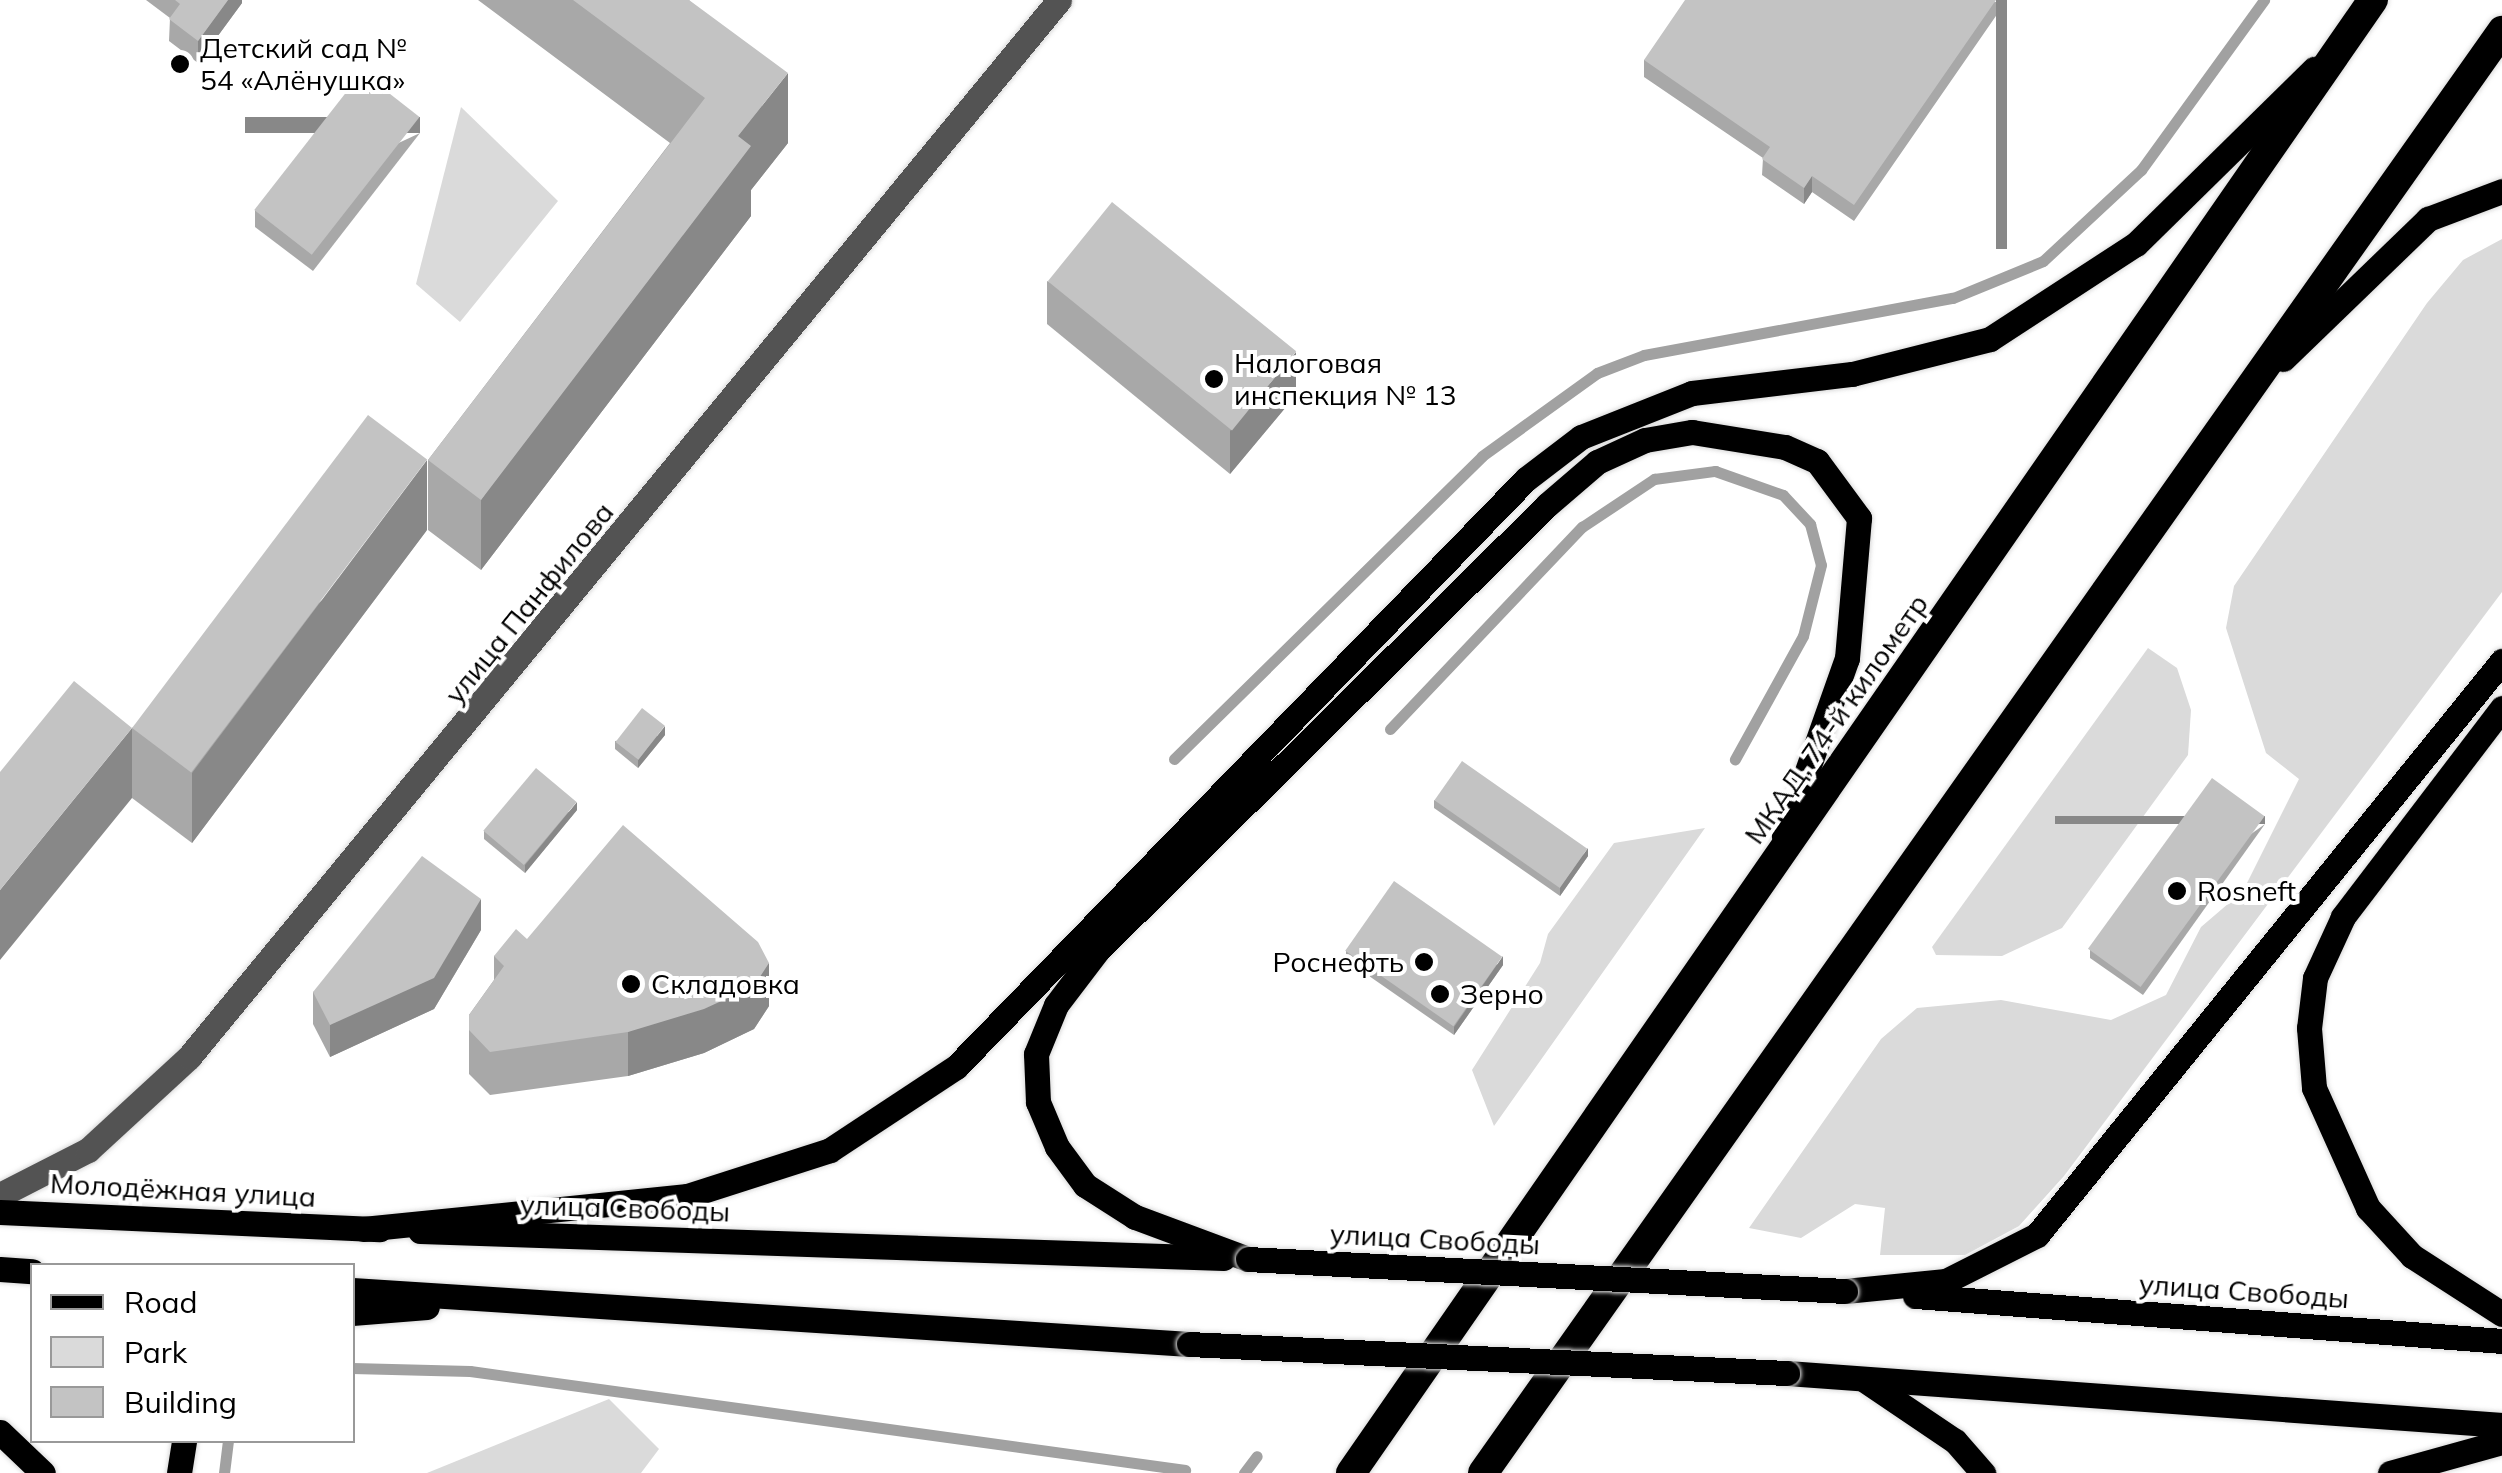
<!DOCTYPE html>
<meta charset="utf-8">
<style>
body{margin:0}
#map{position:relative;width:2502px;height:1473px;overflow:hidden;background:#fff;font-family:Mulish,sans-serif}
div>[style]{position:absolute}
.green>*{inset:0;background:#dadada}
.stream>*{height:11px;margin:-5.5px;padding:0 5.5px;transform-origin:5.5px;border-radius:5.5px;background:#a1a1a1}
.roads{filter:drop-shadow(0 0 2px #dbdbdb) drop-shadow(0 0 2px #dbdbdb)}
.minor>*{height:25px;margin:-12.5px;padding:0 12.5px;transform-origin:12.5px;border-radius:12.5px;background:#535353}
.major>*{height:25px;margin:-12.5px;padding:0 12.5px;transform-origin:12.5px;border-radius:12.5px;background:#000}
.highway>*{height:30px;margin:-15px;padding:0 15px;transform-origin:15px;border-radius:15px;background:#000}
.bridges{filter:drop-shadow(0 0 2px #dbdbdb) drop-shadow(0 0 2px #dbdbdb)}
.major-bridge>*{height:25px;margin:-12.5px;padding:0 12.5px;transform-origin:12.5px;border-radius:12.5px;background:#000}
.wall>*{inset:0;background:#a8a8a8}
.shaded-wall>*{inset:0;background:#888;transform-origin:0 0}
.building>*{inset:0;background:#c3c3c3;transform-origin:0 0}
.dots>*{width:28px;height:28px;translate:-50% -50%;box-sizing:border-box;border:5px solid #fff;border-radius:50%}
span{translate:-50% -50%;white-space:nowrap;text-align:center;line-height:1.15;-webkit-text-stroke:8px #fff;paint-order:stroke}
.poi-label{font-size:28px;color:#000}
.left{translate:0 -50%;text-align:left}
.right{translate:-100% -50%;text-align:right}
.street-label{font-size:28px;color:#000}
.legend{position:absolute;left:30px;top:1263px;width:325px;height:180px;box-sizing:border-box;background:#fff;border:2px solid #999;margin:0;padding:12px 18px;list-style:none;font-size:30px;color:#000}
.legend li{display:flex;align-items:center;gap:20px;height:50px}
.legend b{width:50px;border:2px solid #999}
</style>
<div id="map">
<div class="green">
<i style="clip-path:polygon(461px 107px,558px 201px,460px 322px,416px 284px)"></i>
<i style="clip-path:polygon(2502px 239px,2502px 592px,2064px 1176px,2019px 1226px,1965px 1255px,1880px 1255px,1885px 1208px,1855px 1204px,1801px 1238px,1749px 1228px,1881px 1039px,1917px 1008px,2001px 1000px,2111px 1020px,2166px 995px,2201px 927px,2243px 891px,2299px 779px,2266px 753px,2226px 628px,2234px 586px,2427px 303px,2463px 260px)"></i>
<i style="clip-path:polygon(2148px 648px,2177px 668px,2191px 710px,2188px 755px,2062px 928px,2002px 956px,1936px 955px,1932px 947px)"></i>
<i style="clip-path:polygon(1705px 828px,1494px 1126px,1472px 1070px,1540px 963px,1548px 934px,1614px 843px)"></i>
<i style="clip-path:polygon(609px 1399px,659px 1449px,641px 1473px,427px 1473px)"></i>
</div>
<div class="stream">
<i style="left:1390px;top:729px;width:279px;rotate:-46.5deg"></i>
<i style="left:1582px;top:527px;width:87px;rotate:-33.7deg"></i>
<i style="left:1654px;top:479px;width:62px;rotate:-7.5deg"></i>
<i style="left:1715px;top:471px;width:72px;rotate:19.4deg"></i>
<i style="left:1783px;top:495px;width:40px;rotate:47deg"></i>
<i style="left:1810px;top:524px;width:42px;rotate:75deg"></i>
<i style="left:1821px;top:565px;width:73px;rotate:104.2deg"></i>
<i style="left:1803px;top:636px;width:141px;rotate:118.9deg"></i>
<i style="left:1174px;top:759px;width:432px;rotate:-44.5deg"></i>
<i style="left:1482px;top:456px;width:142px;rotate:-35.8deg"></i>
<i style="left:1597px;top:373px;width:50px;rotate:-21deg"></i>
<i style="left:1644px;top:355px;width:314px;rotate:-10.5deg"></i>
<i style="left:1953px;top:298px;width:97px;rotate:-22.3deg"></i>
<i style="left:2043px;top:261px;width:134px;rotate:-42.9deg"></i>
<i style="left:2141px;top:170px;width:210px;rotate:-54.1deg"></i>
<i style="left:352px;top:1368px;width:118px;rotate:1.5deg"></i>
<i style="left:470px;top:1371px;width:722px;rotate:7.88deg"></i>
<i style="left:224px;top:1473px;width:33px;rotate:-83deg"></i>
<i style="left:1244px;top:1473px;width:21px;rotate:-53deg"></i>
</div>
<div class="roads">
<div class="minor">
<i style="left:0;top:1195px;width:99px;rotate:-27.1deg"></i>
<i style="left:88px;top:1150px;width:137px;rotate:-42.6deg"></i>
<i style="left:189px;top:1057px;width:1369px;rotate:-50.54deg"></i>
</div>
<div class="major">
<i style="left:2283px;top:359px;width:202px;rotate:-44deg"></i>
<i style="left:2428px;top:219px;width:79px;rotate:-20.7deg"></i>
<i style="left:2502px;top:708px;width:263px;rotate:127.3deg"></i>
<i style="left:2343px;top:917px;width:67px;rotate:114.7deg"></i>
<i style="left:2315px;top:978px;width:50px;rotate:96.8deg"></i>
<i style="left:2309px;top:1028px;width:60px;rotate:85.2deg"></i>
<i style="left:2314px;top:1088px;width:132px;rotate:65.8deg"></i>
<i style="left:2368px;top:1208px;width:65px;rotate:47.5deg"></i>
<i style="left:2412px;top:1256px;width:107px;rotate:32.8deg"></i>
<i style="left:0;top:1212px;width:380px;rotate:2.6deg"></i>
<i style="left:363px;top:1229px;width:326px;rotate:-5.8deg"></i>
<i style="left:687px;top:1196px;width:150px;rotate:-17.8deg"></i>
<i style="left:830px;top:1150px;width:151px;rotate:-33.4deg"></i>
<i style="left:956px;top:1067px;width:819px;rotate:-45.89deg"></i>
<i style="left:1526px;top:479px;width:69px;rotate:-37.4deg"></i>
<i style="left:1581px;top:437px;width:119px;rotate:-21.6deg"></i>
<i style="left:1692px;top:393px;width:161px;rotate:-6.8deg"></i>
<i style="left:1852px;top:374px;width:142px;rotate:-14.2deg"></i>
<i style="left:1990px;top:339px;width:174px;rotate:-33.1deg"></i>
<i style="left:2136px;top:244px;width:250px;rotate:-44.5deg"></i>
<i style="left:420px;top:1231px;width:804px;rotate:1.92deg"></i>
<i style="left:1248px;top:1259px;width:121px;rotate:-159.6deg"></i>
<i style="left:1135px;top:1217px;width:59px;rotate:-147.4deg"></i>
<i style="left:1085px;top:1185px;width:47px;rotate:-126.4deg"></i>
<i style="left:1057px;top:1147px;width:49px;rotate:-112.9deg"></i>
<i style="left:1038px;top:1102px;width:48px;rotate:-92.4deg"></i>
<i style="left:1036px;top:1054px;width:53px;rotate:-67.8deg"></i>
<i style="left:1056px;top:1005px;width:68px;rotate:-52.8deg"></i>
<i style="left:1097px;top:951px;width:634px;rotate:-44.74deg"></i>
<i style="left:1547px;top:505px;width:66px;rotate:-40.7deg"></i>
<i style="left:1597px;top:462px;width:53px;rotate:-24.6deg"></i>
<i style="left:1645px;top:440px;width:48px;rotate:-9.7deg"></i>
<i style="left:1692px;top:432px;width:94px;rotate:9.2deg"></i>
<i style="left:1785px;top:447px;width:35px;rotate:24deg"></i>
<i style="left:1817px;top:461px;width:71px;rotate:53.6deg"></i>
<i style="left:1859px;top:518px;width:141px;rotate:94.9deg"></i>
<i style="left:1847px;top:658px;width:189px;rotate:109.5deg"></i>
<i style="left:0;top:1269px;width:32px;rotate:4deg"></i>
<i style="left:352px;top:1290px;width:839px;rotate:3.69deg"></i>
<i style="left:1845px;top:1291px;width:101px;rotate:-5.7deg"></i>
<i style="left:1946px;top:1281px;width:102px;rotate:-26.8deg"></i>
<i style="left:2037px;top:1235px;width:739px;rotate:-50.99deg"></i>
<i style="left:1915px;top:1296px;width:589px;rotate:4.38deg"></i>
<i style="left:352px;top:1313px;width:75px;rotate:-4.6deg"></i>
<i style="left:1787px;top:1373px;width:717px;rotate:4.16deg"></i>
<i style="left:1863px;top:1379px;width:111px;rotate:34deg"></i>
<i style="left:1955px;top:1441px;width:43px;rotate:48.8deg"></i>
<i style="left:0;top:1432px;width:59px;rotate:43.6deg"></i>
<i style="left:179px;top:1473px;width:33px;rotate:-81deg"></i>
<i style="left:2390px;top:1473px;width:116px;rotate:-15.5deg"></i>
</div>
<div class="highway">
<i style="left:1351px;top:1473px;width:1793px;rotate:-55.25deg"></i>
<i style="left:1483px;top:1473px;width:1766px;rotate:-54.75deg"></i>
</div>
</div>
<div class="bridges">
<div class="major-bridge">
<i style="left:1248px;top:1259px;width:598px;rotate:3.07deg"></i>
<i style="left:1189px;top:1344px;width:599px;rotate:2.78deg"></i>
</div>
</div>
<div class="wall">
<i style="clip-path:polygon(146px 0,242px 0,242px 3px,198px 63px,169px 41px,170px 18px)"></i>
<i style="clip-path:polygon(478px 0,689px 0,788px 143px,751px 190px,751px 216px,481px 570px,428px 530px,428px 460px,670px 143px)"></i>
<i style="clip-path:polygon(2007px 0,1854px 221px,1812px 192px,1804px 204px,1762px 175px,1763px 158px,1644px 77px,1644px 60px)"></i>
<i style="clip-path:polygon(420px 133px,313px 271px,255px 227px,255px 210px)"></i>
<i style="clip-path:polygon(1047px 281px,1296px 395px,1230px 474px,1047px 324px)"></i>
<i style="clip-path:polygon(427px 530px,192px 843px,132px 798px,132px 728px)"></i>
<i style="clip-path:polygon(665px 735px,638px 768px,615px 749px,615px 741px)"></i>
<i style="clip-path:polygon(1434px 800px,1588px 856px,1560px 896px,1434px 808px)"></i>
<i style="clip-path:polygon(577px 810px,525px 873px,484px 839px,484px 831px)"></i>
<i style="clip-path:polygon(2265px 824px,2143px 995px,2090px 958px,2090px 950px)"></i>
<i style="clip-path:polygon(481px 930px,434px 1009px,330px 1057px,313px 1024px,313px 992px)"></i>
<i style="clip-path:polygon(527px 939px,769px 1006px,754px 1029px,704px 1053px,628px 1076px,490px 1095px,469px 1074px,469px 1015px,494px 980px,494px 956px)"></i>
<i style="clip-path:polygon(1346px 951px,1503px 965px,1454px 1035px,1346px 960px)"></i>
</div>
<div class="shaded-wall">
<i style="clip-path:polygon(228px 0,242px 0,242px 3px,198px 63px,198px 41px)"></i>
<i style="left:1996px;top:0;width:11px;height:249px"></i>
<i style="clip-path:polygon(788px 73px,788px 143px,751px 190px,751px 216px,481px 570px,481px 500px,738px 136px)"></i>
<i style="left:420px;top:117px;width:16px;height:175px;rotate:90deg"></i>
<i style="clip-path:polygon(1812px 176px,1812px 192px,1804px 204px,1804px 188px)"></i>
<i style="clip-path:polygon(1296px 352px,1296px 395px,1230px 474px,1230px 431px)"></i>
<i style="clip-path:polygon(427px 460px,427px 530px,192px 843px,192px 773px)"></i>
<i style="clip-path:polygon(665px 726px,665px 735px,638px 768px,638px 760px)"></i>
<i style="clip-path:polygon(132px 728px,132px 798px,0 960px,0 890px)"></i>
<i style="clip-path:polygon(577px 802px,577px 810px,525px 873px,525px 865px)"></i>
<i style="left:2265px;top:816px;width:8px;height:210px;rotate:90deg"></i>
<i style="clip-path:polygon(1588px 848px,1588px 856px,1560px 896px,1560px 887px)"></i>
<i style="clip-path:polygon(481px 899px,481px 930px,434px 1009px,330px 1057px,330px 1025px)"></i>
<i style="clip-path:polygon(1503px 956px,1503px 965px,1454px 1035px,1454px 1027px)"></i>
<i style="clip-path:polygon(769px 963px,769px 1006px,754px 1029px,704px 1053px,628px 1076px,628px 1032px)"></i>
</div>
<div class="building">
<i style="clip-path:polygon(175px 0,228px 0,198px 41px,169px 19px,180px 4px)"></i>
<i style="clip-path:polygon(573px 0,689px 0,788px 73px,738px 136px,751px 146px,481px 500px,428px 460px,705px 98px)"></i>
<i style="clip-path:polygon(1685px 0,1996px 0,1854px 205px,1812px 176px,1804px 188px,1762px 159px,1770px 147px,1644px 60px)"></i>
<i style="left:362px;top:72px;width:73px;height:175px;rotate:38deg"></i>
<i style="left:1112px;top:202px;width:237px;height:102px;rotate:39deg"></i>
<i style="left:368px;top:415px;width:74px;height:392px;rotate:37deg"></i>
<i style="clip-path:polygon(74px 681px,132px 728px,0 890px,0 772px)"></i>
<i style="left:642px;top:708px;width:29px;height:43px;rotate:38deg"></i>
<i style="left:1462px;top:761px;width:153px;height:48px;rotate:35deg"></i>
<i style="left:536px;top:768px;width:53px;height:82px;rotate:40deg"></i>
<i style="left:2212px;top:778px;width:65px;height:211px;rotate:36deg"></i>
<i style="clip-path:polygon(623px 825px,758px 942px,769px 963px,754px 986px,704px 1009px,628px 1032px,490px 1052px,469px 1030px,469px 1015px,504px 966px,494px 956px,516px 929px,527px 939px)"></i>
<i style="clip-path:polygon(422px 856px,481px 899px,434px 978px,330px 1025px,313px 992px)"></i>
<i style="left:1394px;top:881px;width:132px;height:85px;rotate:35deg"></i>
</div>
<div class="dots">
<i style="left:180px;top:64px;background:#000"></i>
<i style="left:1214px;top:379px;background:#000"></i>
<i style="left:2177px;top:891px;background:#000"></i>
<i style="left:1424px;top:962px;background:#000"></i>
<i style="left:631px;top:984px;background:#000"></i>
<i style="left:1440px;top:994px;background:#000"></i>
</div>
<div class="poi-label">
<span class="left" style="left:200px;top:64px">Детский сад №<br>54 «Алёнушка»</span>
<span class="left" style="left:1234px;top:379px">Налоговая<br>инспекция № 13</span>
<span class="left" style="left:2197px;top:891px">Rosneft</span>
<span class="right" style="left:1404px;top:962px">Роснефть</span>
<span class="left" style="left:651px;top:984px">Складовка</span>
<span class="left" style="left:1460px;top:994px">Зерно</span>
</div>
<div class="street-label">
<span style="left:529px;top:603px;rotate:-51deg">улица Панфилова</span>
<span style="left:1836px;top:719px;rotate:-55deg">МКАД, 74-й километр</span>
<span style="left:183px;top:1190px;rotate:3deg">Молодёжная улица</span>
<span style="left:625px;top:1208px;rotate:2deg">улица Свободы</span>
<span style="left:1435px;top:1239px;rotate:3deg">улица Свободы</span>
<span style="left:2244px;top:1291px;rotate:4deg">улица Свободы</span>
</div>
<ul class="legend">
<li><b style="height:12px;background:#000"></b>Road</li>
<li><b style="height:28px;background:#dadada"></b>Park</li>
<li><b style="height:28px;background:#c3c3c3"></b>Building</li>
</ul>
</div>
